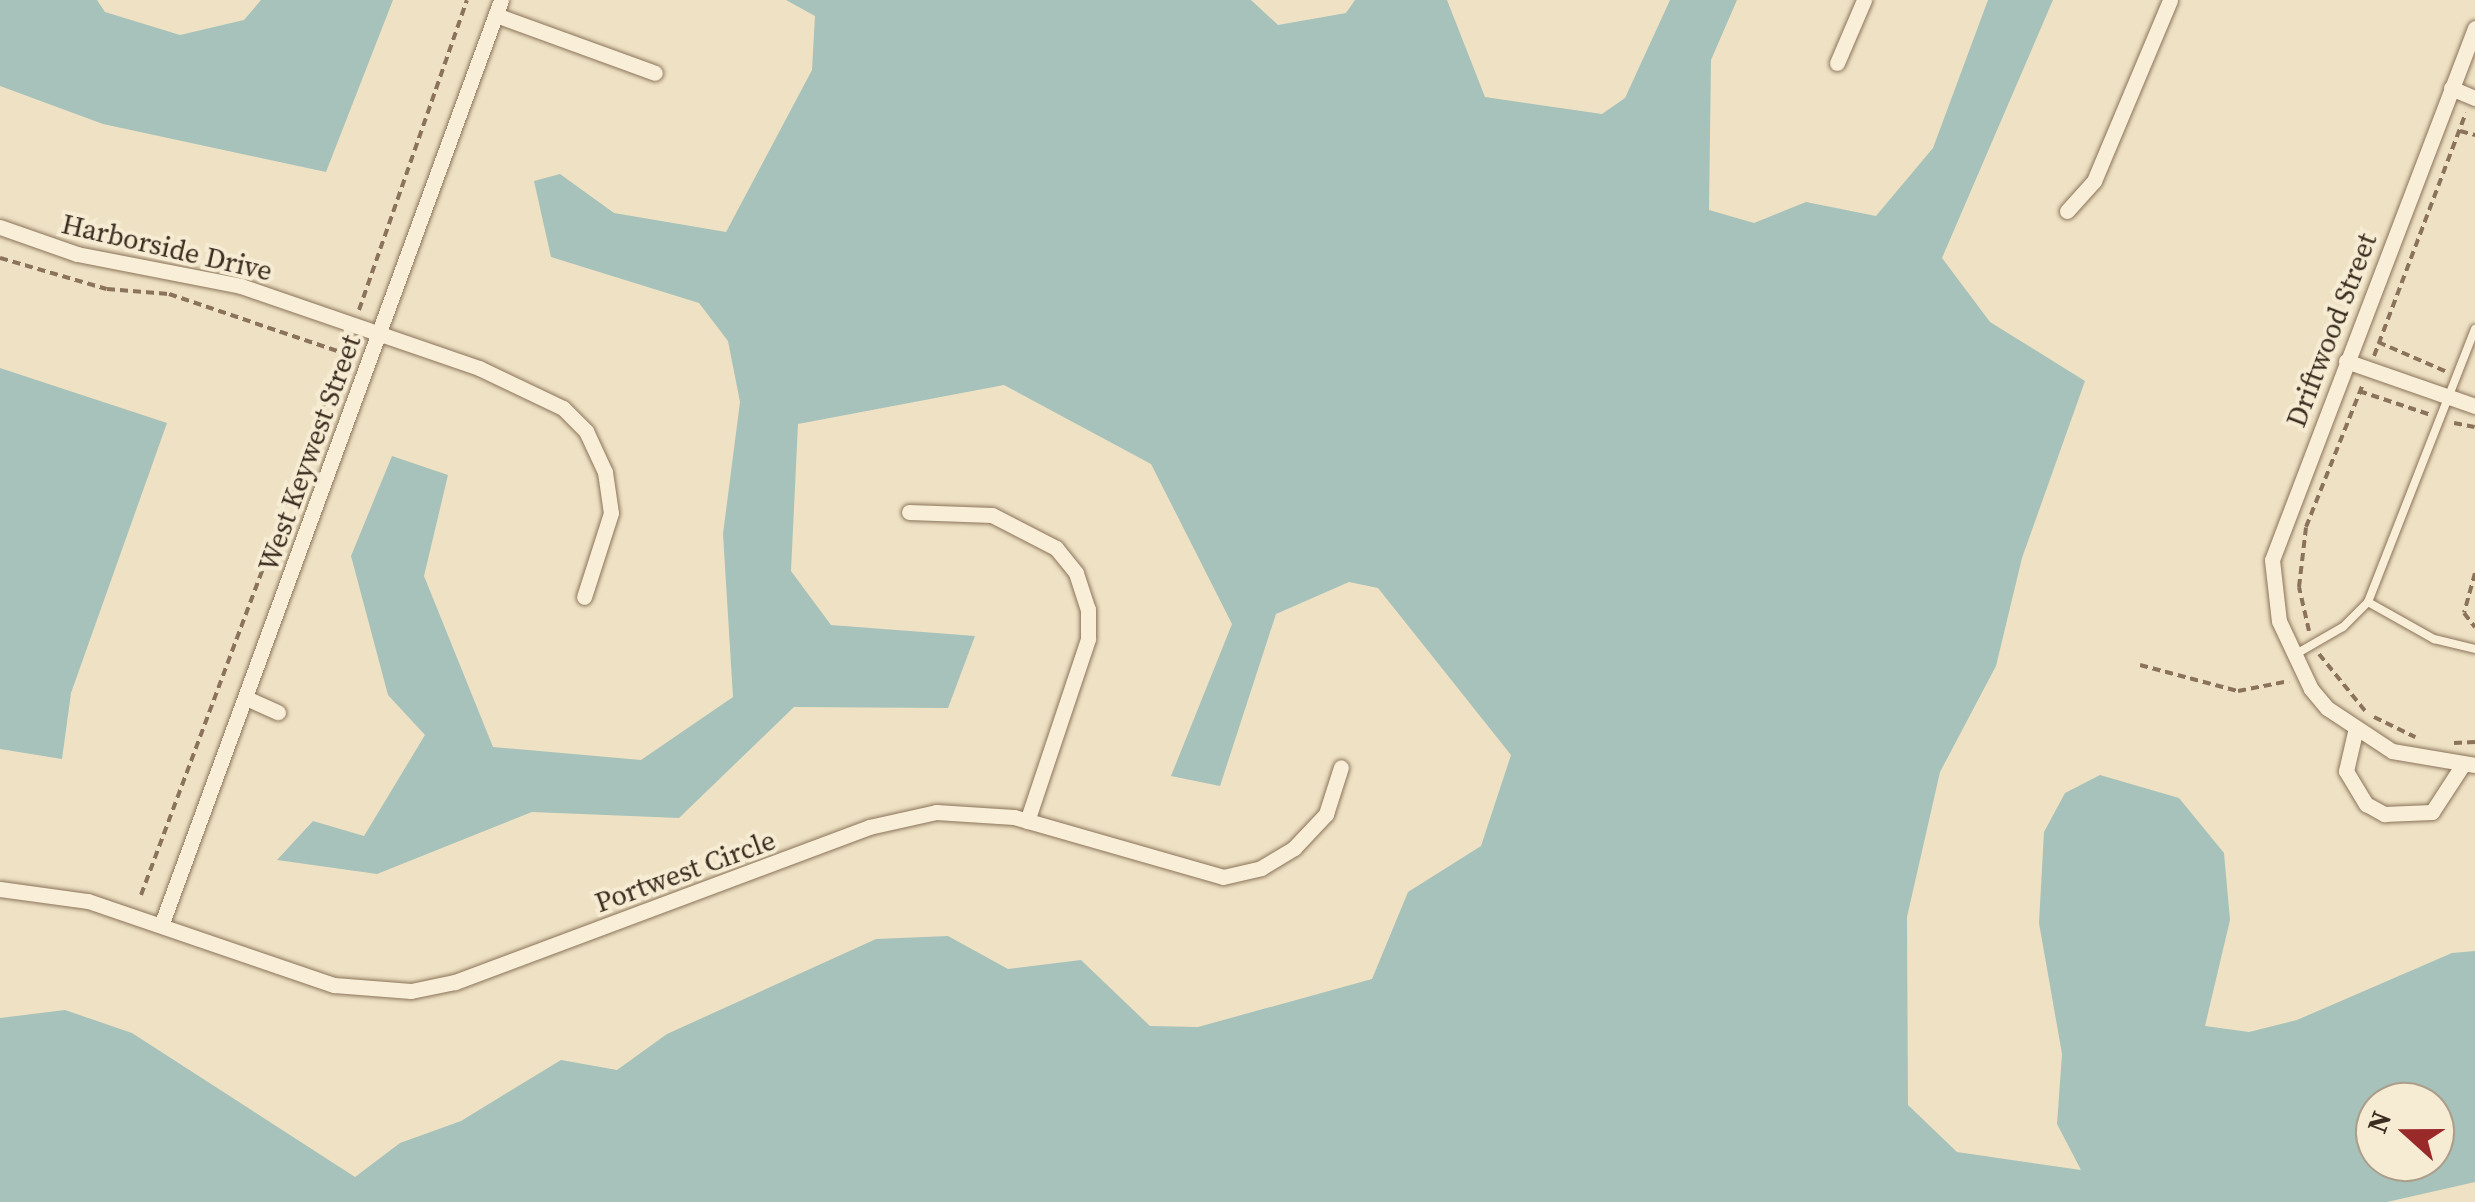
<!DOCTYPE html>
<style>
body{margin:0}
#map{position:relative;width:2475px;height:1202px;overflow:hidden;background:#efe2c4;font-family:"Source Serif 4",serif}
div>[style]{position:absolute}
.water>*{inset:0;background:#a6c2ba}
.path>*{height:4px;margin-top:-2px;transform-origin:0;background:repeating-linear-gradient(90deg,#8a735a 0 8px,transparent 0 13px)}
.roads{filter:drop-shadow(0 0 2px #8a735a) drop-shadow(0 0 2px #8a735a)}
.lane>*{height:8px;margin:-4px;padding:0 4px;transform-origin:4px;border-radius:4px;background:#f9efd8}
.street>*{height:15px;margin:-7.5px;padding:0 7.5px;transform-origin:7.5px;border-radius:7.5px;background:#f9efd8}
span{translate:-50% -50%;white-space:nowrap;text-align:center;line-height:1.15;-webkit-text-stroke:8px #f6ecd4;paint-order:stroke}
.street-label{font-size:28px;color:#3a2c1e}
.north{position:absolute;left:2355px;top:1082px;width:100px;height:100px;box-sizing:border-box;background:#f6ecd4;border:2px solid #ab9f8b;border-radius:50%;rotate:291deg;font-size:28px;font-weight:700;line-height:40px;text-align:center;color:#3a2c1e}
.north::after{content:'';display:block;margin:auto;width:35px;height:45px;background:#9a292a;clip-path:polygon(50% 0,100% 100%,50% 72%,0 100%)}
</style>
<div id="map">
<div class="water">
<i style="clip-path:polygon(0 0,97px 0,105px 12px,180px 35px,244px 20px,261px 0,393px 0,326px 172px,103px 124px,0 86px)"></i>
<i style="clip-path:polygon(evenodd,786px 0,1251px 0,1278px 25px,1346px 13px,1355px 0,1447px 0,1485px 97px,1602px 114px,1625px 98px,1670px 0,1737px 0,1711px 60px,1709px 210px,1754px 223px,1806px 202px,1876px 216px,1933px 148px,1988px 0,2053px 0,1942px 258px,1990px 322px,2085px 381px,2022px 558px,1996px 666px,1940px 772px,1907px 917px,1908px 1105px,1957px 1152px,2081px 1170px,2057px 1124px,2062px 1054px,2039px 923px,2044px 832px,2065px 793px,2100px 775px,2179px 798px,2224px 853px,2230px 920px,2205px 1026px,2249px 1032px,2297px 1020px,2452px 953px,2475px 951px,2475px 1182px,2387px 1202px,0 1202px,0 1018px,65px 1010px,132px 1033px,355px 1177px,400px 1143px,461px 1121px,561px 1060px,617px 1070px,667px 1034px,876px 939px,948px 936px,1008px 969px,1081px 960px,1150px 1026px,1198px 1027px,1372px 979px,1408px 892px,1481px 846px,1511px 755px,1378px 588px,1349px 582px,1276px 614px,1220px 786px,1171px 776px,1232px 624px,1151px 464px,1004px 385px,798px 424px,791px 571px,831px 625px,975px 636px,948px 708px,794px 707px,679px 818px,532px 812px,377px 874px,277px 860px,313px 821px,364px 836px,425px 735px,388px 695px,351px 556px,392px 456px,448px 475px,424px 576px,493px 747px,641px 760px,733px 697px,723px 534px,740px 402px,728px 341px,699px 303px,551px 257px,534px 181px,560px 174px,614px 213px,726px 232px,812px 70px,815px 16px,786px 0,2375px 1102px,2435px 1102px,2435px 1162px,2375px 1162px,2375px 1102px)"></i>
<i style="clip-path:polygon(0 368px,167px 423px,71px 693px,62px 759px,0 749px)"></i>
</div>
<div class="path">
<i style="left:2460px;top:131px;width:16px;rotate:15deg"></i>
<i style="left:0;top:258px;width:111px;rotate:16.2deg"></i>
<i style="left:107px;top:289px;width:62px;rotate:4.6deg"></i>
<i style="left:169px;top:294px;width:184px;rotate:18.7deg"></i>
<i style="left:359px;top:310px;width:328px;rotate:-70.8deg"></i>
<i style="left:2378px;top:342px;width:75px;rotate:23.5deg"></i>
<i style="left:2374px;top:356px;width:260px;rotate:-69.3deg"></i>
<i style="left:2359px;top:391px;width:76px;rotate:18.4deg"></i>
<i style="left:2454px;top:423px;width:21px;rotate:11deg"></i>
<i style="left:2475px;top:573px;width:41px;rotate:105.4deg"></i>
<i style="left:2464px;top:613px;width:18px;rotate:52deg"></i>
<i style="left:2309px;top:631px;width:45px;rotate:-102.8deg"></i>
<i style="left:2299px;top:587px;width:60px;rotate:-83.3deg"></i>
<i style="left:2306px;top:527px;width:154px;rotate:-68.3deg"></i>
<i style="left:2319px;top:654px;width:75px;rotate:51deg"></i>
<i style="left:2140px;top:665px;width:101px;rotate:14.9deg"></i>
<i style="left:2238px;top:691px;width:52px;rotate:-11.1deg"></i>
<i style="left:2374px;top:717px;width:46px;rotate:26deg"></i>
<i style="left:2454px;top:743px;width:21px;rotate:-3deg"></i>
<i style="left:141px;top:895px;width:595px;rotate:-69.52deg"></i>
</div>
<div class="roads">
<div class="lane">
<i style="left:2475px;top:329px;width:293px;rotate:111.4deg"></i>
<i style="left:2368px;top:602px;width:76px;rotate:29.3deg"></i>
<i style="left:2434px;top:639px;width:42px;rotate:13.7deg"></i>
<i style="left:2296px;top:654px;width:54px;rotate:-29.9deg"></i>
<i style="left:2343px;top:627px;width:35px;rotate:-45deg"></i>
</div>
<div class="street">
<i style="left:496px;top:15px;width:169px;rotate:20deg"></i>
<i style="left:2475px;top:28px;width:569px;rotate:110.89deg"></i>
<i style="left:2272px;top:560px;width:61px;rotate:83.5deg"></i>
<i style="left:2279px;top:621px;width:75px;rotate:64.8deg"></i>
<i style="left:2311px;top:689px;width:25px;rotate:50deg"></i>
<i style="left:2327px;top:708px;width:78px;rotate:33.5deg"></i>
<i style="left:2392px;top:751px;width:84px;rotate:9.6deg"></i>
<i style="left:1837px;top:63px;width:69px;rotate:-66.8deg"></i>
<i style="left:2451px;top:88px;width:26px;rotate:23deg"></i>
<i style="left:2067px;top:211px;width:40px;rotate:-48deg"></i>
<i style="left:2094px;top:181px;width:196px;rotate:-67.2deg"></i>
<i style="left:0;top:227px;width:82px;rotate:19.3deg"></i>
<i style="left:77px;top:254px;width:167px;rotate:11deg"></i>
<i style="left:241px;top:286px;width:252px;rotate:19deg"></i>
<i style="left:479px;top:368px;width:93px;rotate:25.5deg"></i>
<i style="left:563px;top:408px;width:33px;rotate:45deg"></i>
<i style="left:586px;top:431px;width:45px;rotate:65.1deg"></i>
<i style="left:605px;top:472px;width:41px;rotate:81.7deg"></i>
<i style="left:611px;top:513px;width:88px;rotate:107.8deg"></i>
<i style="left:2346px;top:361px;width:137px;rotate:19.2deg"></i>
<i style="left:909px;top:512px;width:83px;rotate:2.1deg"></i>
<i style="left:992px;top:515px;width:72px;rotate:27.3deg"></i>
<i style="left:1056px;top:548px;width:32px;rotate:51deg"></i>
<i style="left:1076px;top:573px;width:38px;rotate:72deg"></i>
<i style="left:1088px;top:609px;width:30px;rotate:90deg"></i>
<i style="left:1088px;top:639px;width:192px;rotate:108.5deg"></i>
<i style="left:246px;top:698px;width:35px;rotate:24deg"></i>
<i style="left:2355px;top:732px;width:40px;rotate:103deg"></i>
<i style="left:2346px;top:771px;width:39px;rotate:59deg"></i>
<i style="left:2366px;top:804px;width:21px;rotate:29deg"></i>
<i style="left:2384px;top:814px;width:48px;rotate:-2.4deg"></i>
<i style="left:2432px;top:812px;width:55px;rotate:-56.9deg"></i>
<i style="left:0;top:889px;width:89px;rotate:7.8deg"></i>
<i style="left:88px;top:901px;width:260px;rotate:18.9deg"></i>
<i style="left:334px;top:985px;width:77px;rotate:4.5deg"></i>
<i style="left:411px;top:991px;width:45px;rotate:-11.6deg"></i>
<i style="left:455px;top:982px;width:442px;rotate:-20.5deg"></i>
<i style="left:869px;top:827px;width:69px;rotate:-12.6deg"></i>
<i style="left:936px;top:812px;width:78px;rotate:3.7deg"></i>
<i style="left:1014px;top:817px;width:217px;rotate:16deg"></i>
<i style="left:1223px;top:877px;width:39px;rotate:-13deg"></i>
<i style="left:1261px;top:868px;width:39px;rotate:-31deg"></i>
<i style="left:1294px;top:848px;width:47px;rotate:-46.7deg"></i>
<i style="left:1326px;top:814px;width:49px;rotate:-72.3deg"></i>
<i style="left:162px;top:923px;width:983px;rotate:-69.83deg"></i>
</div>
</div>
<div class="street-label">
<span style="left:167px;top:247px;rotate:13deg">Harborside Drive</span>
<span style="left:2331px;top:330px;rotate:-69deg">Driftwood Street</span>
<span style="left:309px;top:453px;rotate:-70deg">West Keywest Street</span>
<span style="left:685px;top:871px;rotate:-20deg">Portwest Circle</span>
</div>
<div class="north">N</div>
</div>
